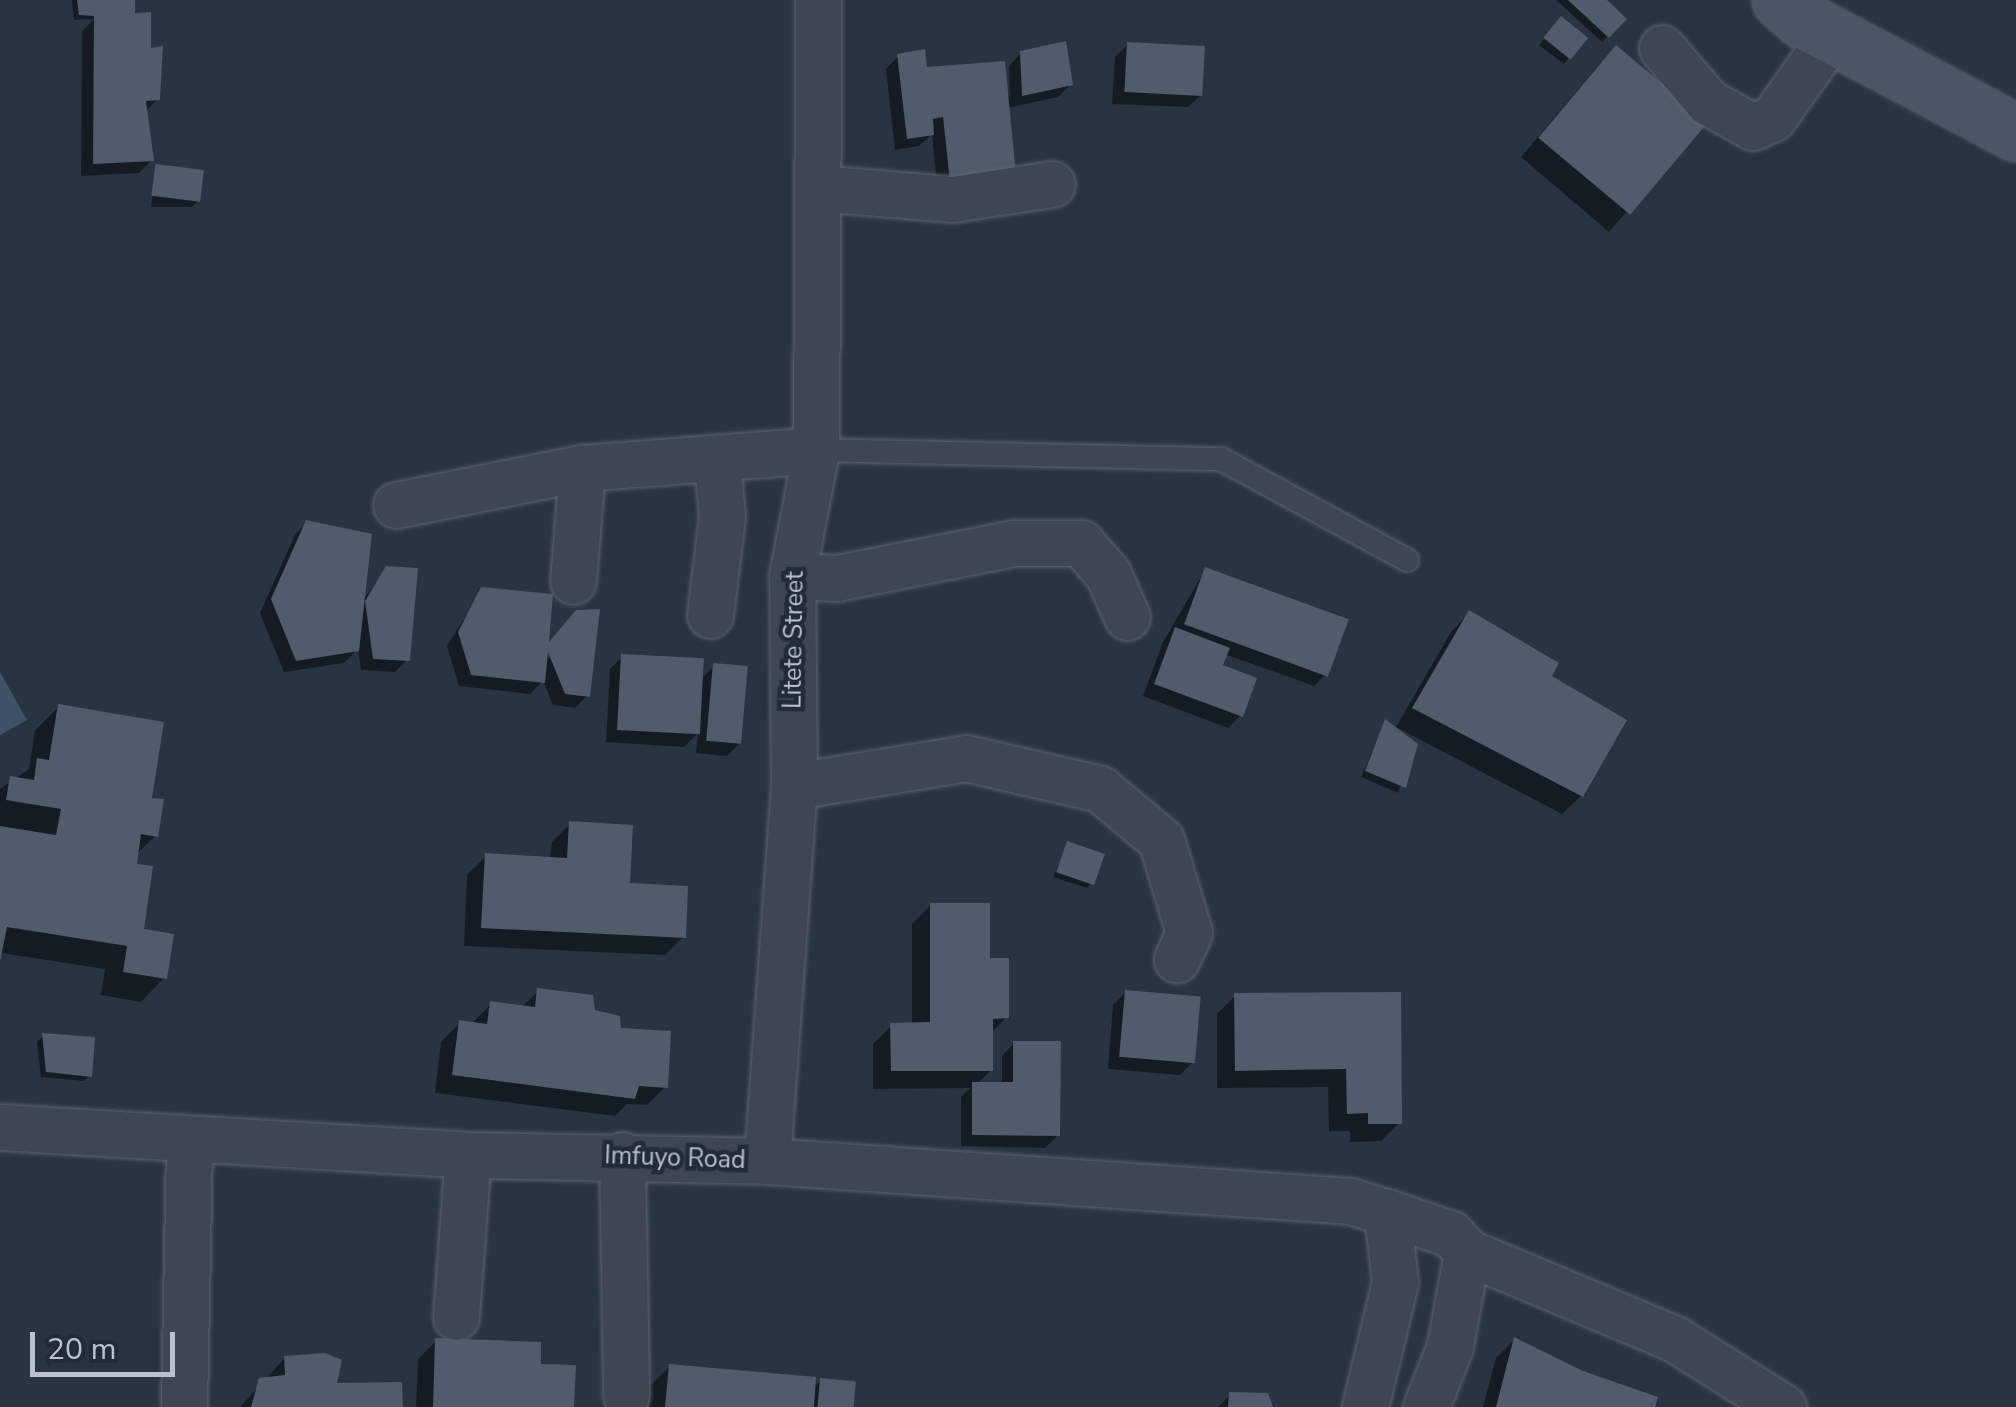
<!DOCTYPE html>
<style>
body{margin:0}
#map{position:relative;width:2016px;height:1407px;overflow:hidden;background:#293442;font-family:"Nunito Sans",sans-serif}
div>[style]{position:absolute}
.water>*{inset:0;background:#40516a}
.shadow>*{inset:0;background:#0007}
.building>*{inset:0;background:#505b6b;transform-origin:0 0}
.roads{filter:drop-shadow(0 0 2px #5c646f) drop-shadow(0 0 2px #5c646f)}
.service>*{height:22px;margin:-11px;padding:0 11px;transform-origin:11px;border-radius:11px;background:#3d4652}
.minor>*{height:45px;margin:-22.5px;padding:0 22.5px;transform-origin:22.5px;border-radius:22.5px;background:#3d4652}
.secondary>*{height:55px;margin:-27.5px;padding:0 27.5px;transform-origin:27.5px;border-radius:27.5px;background:#4c5565}
span{translate:-50% -50%;white-space:nowrap;text-align:center;line-height:1.15;-webkit-text-stroke:9px #222b38;paint-order:stroke}
.street-label{font-size:25px;color:#bbc1cc}
.scale{position:absolute;left:30px;top:1332px;width:145px;height:45px;box-sizing:border-box;border:5px solid #bbc1cc;border-top:0;padding-left:12px;font-size:30px;line-height:35px;white-space:nowrap;color:#bbc1cc;-webkit-text-stroke:8px #222b38;paint-order:stroke}
</style>
<div id="map">
<div class="water">
<i style="clip-path:polygon(0 672px,27px 720px,0 735px)"></i>
</div>
<div class="shadow">
<i style="clip-path:polygon(72px 0,132px 0,158px 99px,145px 112px,152px 160px,139px 173px,81px 176px,82px 31px,94px 19px,74px 20px)"></i>
<i style="clip-path:polygon(1556px 0,1603px 0,1624px 19px,1602px 42px)"></i>
<i style="clip-path:polygon(1556px 25px,1569px 58px,1564px 64px,1539px 45px)"></i>
<i style="clip-path:polygon(1128px 44px,1201px 95px,1188px 107px,1112px 104px,1115px 57px)"></i>
<i style="clip-path:polygon(1021px 53px,1070px 85px,1058px 97px,1007px 108px,938px 194px,932px 134px,919px 146px,895px 150px,886px 69px,898px 56px,1010px 96px,1009px 66px)"></i>
<i style="clip-path:polygon(1598px 66px,1704px 122px,1609px 232px,1521px 157px)"></i>
<i style="clip-path:polygon(156px 173px,198px 201px,192px 207px,151px 207px)"></i>
<i style="clip-path:polygon(307px 522px,362px 601px,387px 569px,407px 660px,395px 672px,361px 670px,358px 649px,344px 663px,284px 672px,260px 613px,295px 535px)"></i>
<i style="clip-path:polygon(1205px 570px,1327px 673px,1314px 686px,1224px 654px,1220px 667px,1240px 716px,1228px 728px,1143px 696px,1163px 642px)"></i>
<i style="clip-path:polygon(482px 590px,587px 696px,575px 708px,553px 705px,543px 681px,530px 694px,459px 686px,447px 646px)"></i>
<i style="clip-path:polygon(1469px 613px,1581px 796px,1562px 814px,1396px 727px,1451px 632px)"></i>
<i style="clip-path:polygon(622px 657px,701px 679px,714px 666px,740px 743px,727px 756px,696px 753px,698px 733px,684px 747px,606px 742px,610px 669px)"></i>
<i style="clip-path:polygon(58px 707px,150px 800px,155px 836px,136px 855px,141px 931px,164px 978px,141px 1002px,101px 995px,105px 969px,1px 953px,0 960px,0 789px,29px 769px,35px 731px)"></i>
<i style="clip-path:polygon(1385px 722px,1415px 745px,1398px 793px,1361px 777px)"></i>
<i style="clip-path:polygon(570px 824px,683px 937px,665px 955px,464px 946px,467px 875px,486px 856px,550px 860px,552px 842px)"></i>
<i style="clip-path:polygon(1068px 844px,1092px 883px,1087px 888px,1053px 877px)"></i>
<i style="clip-path:polygon(931px 905px,987px 960px,1007px 1017px,991px 1033px,991px 1070px,976px 1085px,1002px 1085px,1002px 1056px,1014px 1043px,1058px 1135px,1045px 1148px,961px 1146px,961px 1097px,970px 1088px,873px 1089px,873px 1044px,891px 1026px,912px 1025px,912px 924px)"></i>
<i style="clip-path:polygon(538px 991px,593px 1012px,618px 1030px,666px 1086px,647px 1105px,627px 1104px,615px 1116px,435px 1093px,441px 1042px,460px 1023px,472px 1023px,491px 1004px,521px 1008px)"></i>
<i style="clip-path:polygon(1126px 992px,1192px 1063px,1180px 1075px,1108px 1069px,1113px 1005px)"></i>
<i style="clip-path:polygon(1399px 995px,1399px 1123px,1381px 1141px,1350px 1142px,1350px 1131px,1329px 1131px,1328px 1087px,1217px 1088px,1217px 1014px,1235px 996px)"></i>
<i style="clip-path:polygon(43px 1036px,89px 1076px,84px 1081px,41px 1077px,37px 1042px)"></i>
<i style="clip-path:polygon(1514px 1340px,1652px 1407px,1483px 1407px,1496px 1358px)"></i>
<i style="clip-path:polygon(436px 1341px,539px 1366px,572px 1407px,416px 1407px,418px 1359px)"></i>
<i style="clip-path:polygon(285px 1358px,334px 1386px,400px 1407px,240px 1407px)"></i>
<i style="clip-path:polygon(670px 1366px,814px 1388px,821px 1380px,851px 1407px,649px 1407px,651px 1385px)"></i>
<i style="clip-path:polygon(1230px 1395px,1270px 1407px,1218px 1407px)"></i>
</div>
<div class="building">
<i style="clip-path:polygon(77px 0,135px 0,135px 13px,151px 12px,151px 48px,163px 46px,160px 100px,146px 101px,154px 161px,93px 164px,94px 16px,79px 15px)"></i>
<i style="clip-path:polygon(1568px 0,1607px 0,1627px 19px,1609px 38px)"></i>
<i style="left:1561px;top:16px;width:35px;height:28px;rotate:39deg"></i>
<i style="clip-path:polygon(1066px 41px,1073px 85px,1022px 96px,1020px 51px)"></i>
<i style="left:1127px;top:42px;width:78px;height:50px;rotate:3deg"></i>
<i style="left:1616px;top:45px;width:120px;height:121px;rotate:40deg"></i>
<i style="clip-path:polygon(925px 49px,927px 67px,1005px 61px,1016px 175px,950px 182px,943px 117px,933px 119px,934px 135px,907px 139px,897px 54px)"></i>
<i style="left:204px;top:170px;width:32px;height:49px;rotate:97deg"></i>
<i style="clip-path:polygon(306px 520px,372px 534px,359px 651px,296px 661px,271px 599px)"></i>
<i style="clip-path:polygon(386px 566px,418px 568px,410px 661px,373px 659px,365px 601px)"></i>
<i style="left:1205px;top:567px;width:153px;height:61px;rotate:20deg"></i>
<i style="clip-path:polygon(481px 587px,553px 594px,549px 642px,576px 610px,600px 609px,590px 697px,565px 694px,548px 652px,545px 683px,471px 675px,458px 632px)"></i>
<i style="clip-path:polygon(1469px 610px,1559px 663px,1552px 676px,1627px 720px,1583px 797px,1412px 708px)"></i>
<i style="clip-path:polygon(1175px 627px,1230px 648px,1223px 665px,1257px 678px,1243px 717px,1154px 684px)"></i>
<i style="left:621px;top:654px;width:83px;height:76px;rotate:3deg"></i>
<i style="left:713px;top:663px;width:35px;height:78px;rotate:5deg"></i>
<i style="clip-path:polygon(58px 704px,164px 722px,152px 798px,164px 799px,158px 837px,141px 834px,137px 864px,153px 866px,144px 929px,174px 934px,167px 979px,123px 972px,127px 946px,7px 927px,0 962px,0 826px,56px 835px,61px 809px,6px 800px,10px 776px,34px 780px,37px 758px,49px 760px)"></i>
<i style="clip-path:polygon(1385px 719px,1418px 744px,1406px 788px,1365px 771px)"></i>
<i style="clip-path:polygon(569px 821px,633px 825px,630px 883px,688px 886px,686px 938px,481px 928px,485px 853px,567px 858px)"></i>
<i style="left:1067px;top:841px;width:40px;height:33px;rotate:19deg"></i>
<i style="clip-path:polygon(930px 903px,990px 903px,990px 958px,1009px 958px,1009px 1018px,993px 1019px,993px 1071px,891px 1071px,890px 1023px,930px 1022px)"></i>
<i style="clip-path:polygon(537px 988px,593px 995px,595px 1010px,620px 1016px,621px 1028px,671px 1031px,668px 1088px,639px 1086px,635px 1099px,452px 1075px,459px 1020px,487px 1024px,490px 1001px,535px 1007px)"></i>
<i style="left:1125px;top:990px;width:76px;height:67px;rotate:5deg"></i>
<i style="clip-path:polygon(1401px 992px,1402px 1124px,1368px 1124px,1368px 1113px,1347px 1114px,1346px 1069px,1235px 1071px,1234px 993px)"></i>
<i style="clip-path:polygon(42px 1033px,95px 1037px,92px 1077px,46px 1072px)"></i>
<i style="clip-path:polygon(1013px 1041px,1061px 1041px,1060px 1136px,972px 1135px,972px 1082px,1013px 1082px)"></i>
<i style="clip-path:polygon(1514px 1337px,1583px 1371px,1658px 1397px,1655px 1407px,1496px 1407px)"></i>
<i style="clip-path:polygon(435px 1338px,541px 1342px,541px 1364px,576px 1365px,574px 1407px,433px 1407px)"></i>
<i style="clip-path:polygon(325px 1353px,342px 1360px,337px 1383px,402px 1382px,403px 1407px,251px 1407px,259px 1378px,285px 1375px,284px 1356px)"></i>
<i style="clip-path:polygon(669px 1364px,816px 1377px,814px 1407px,665px 1407px)"></i>
<i style="left:820px;top:1378px;width:36px;height:29px;rotate:5deg"></i>
<i style="clip-path:polygon(1229px 1392px,1268px 1393px,1273px 1407px,1228px 1407px)"></i>
</div>
<div class="roads">
<div class="service">
<i style="left:816px;top:450px;width:405px;rotate:1.3deg"></i>
<i style="left:1221px;top:459px;width:212px;rotate:28.5deg"></i>
</div>
<div class="minor">
<i style="left:1662px;top:48px;width:71px;rotate:49.6deg"></i>
<i style="left:1708px;top:102px;width:51px;rotate:29.1deg"></i>
<i style="left:1753px;top:127px;width:22px;rotate:-24deg"></i>
<i style="left:1773px;top:118px;width:102px;rotate:-54.6deg"></i>
<i style="left:818px;top:188px;width:135px;rotate:4.7deg"></i>
<i style="left:953px;top:199px;width:100px;rotate:-8.6deg"></i>
<i style="left:396px;top:505px;width:190px;rotate:-11.3deg"></i>
<i style="left:582px;top:468px;width:235px;rotate:-4.4deg"></i>
<i style="left:792px;top:576px;width:45px;rotate:2.5deg"></i>
<i style="left:837px;top:578px;width:179px;rotate:-11.2deg"></i>
<i style="left:1013px;top:543px;width:68px"></i>
<i style="left:1081px;top:543px;width:41px;rotate:48.9deg"></i>
<i style="left:1108px;top:574px;width:47px;rotate:66.2deg"></i>
<i style="left:573px;top:581px;width:113px;rotate:-85.4deg"></i>
<i style="left:710px;top:615px;width:100px;rotate:-83.1deg"></i>
<i style="left:722px;top:516px;width:54px;rotate:-95.3deg"></i>
<i style="left:794px;top:786px;width:174px;rotate:-9.2deg"></i>
<i style="left:966px;top:758px;width:138px;rotate:13deg"></i>
<i style="left:1100px;top:789px;width:80px;rotate:39.9deg"></i>
<i style="left:1161px;top:840px;width:96px;rotate:73.1deg"></i>
<i style="left:1189px;top:932px;width:30px;rotate:114deg"></i>
<i style="left:0;top:1127px;width:469px;rotate:3.4deg"></i>
<i style="left:468px;top:1155px;width:299px;rotate:1.1deg"></i>
<i style="left:767px;top:1161px;width:584px;rotate:3.92deg"></i>
<i style="left:1350px;top:1201px;width:39px;rotate:17deg"></i>
<i style="left:1387px;top:1212px;width:70px;rotate:83.5deg"></i>
<i style="left:1395px;top:1282px;width:129px;rotate:103.5deg"></i>
<i style="left:622px;top:1155px;width:240px;rotate:89deg"></i>
<i style="left:767px;top:1161px;width:376px;rotate:-85.9deg"></i>
<i style="left:794px;top:786px;width:210px;rotate:-90.5deg"></i>
<i style="left:792px;top:576px;width:128px;rotate:-79.2deg"></i>
<i style="left:816px;top:450px;width:450px;rotate:-89.7deg"></i>
<i style="left:1387px;top:1212px;width:68px;rotate:19deg"></i>
<i style="left:1451px;top:1234px;width:24px;rotate:48deg"></i>
<i style="left:1467px;top:1252px;width:96px;rotate:100.3deg"></i>
<i style="left:1450px;top:1346px;width:66px;rotate:111.5deg"></i>
<i style="left:1467px;top:1252px;width:225px;rotate:22.7deg"></i>
<i style="left:1675px;top:1339px;width:128px;rotate:32.2deg"></i>
<i style="left:456px;top:1317px;width:162px;rotate:-85.8deg"></i>
<i style="left:184px;top:1407px;width:266px;rotate:-88.9deg"></i>
</div>
<div class="secondary">
<i style="left:1780px;top:0;width:30px;rotate:41deg"></i>
<i style="left:1803px;top:20px;width:241px;rotate:27.9deg"></i>
</div>
</div>
<div class="street-label">
<span style="left:794px;top:640px;rotate:-89deg">Litete Street</span>
<span style="left:675px;top:1158px;rotate:2deg">Imfuyo Road</span>
</div>
<div class="scale">20 m</div>
</div>
